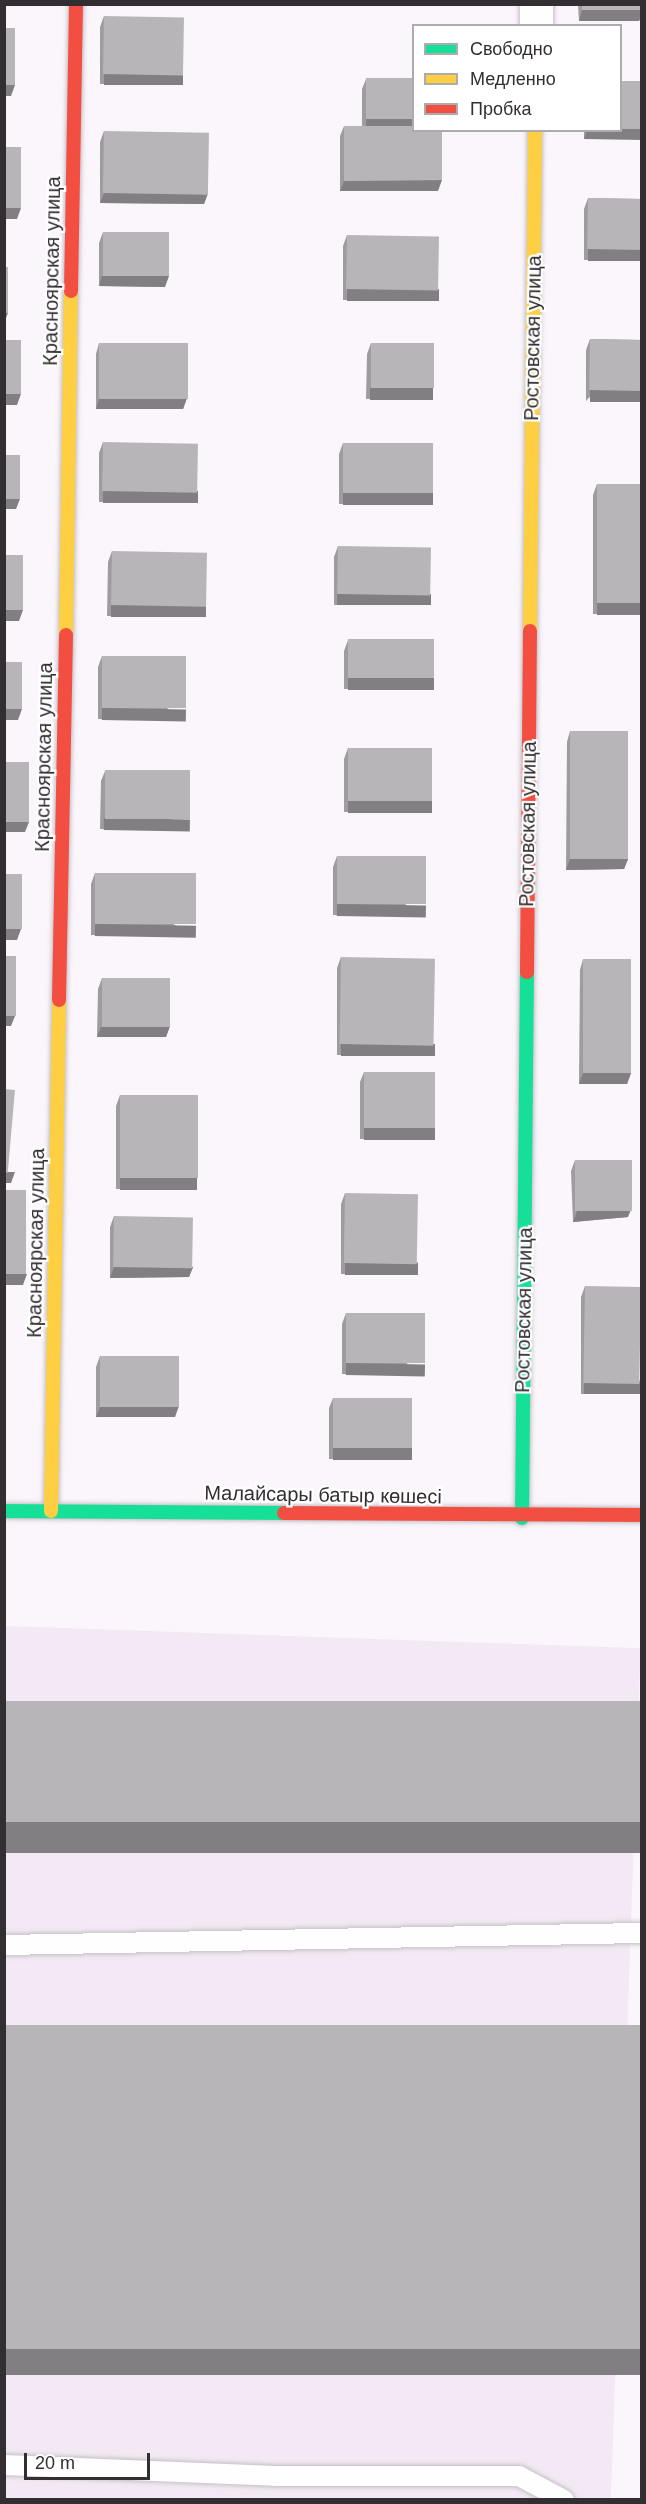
<!DOCTYPE html>
<meta charset="utf-8">
<style>
body{margin:0}
#map{position:relative;width:646px;height:2504px;overflow:hidden;background:#fbf6fc;font-family:Helvetica,sans-serif}
div>[style]{position:absolute}
.built>*{inset:0;background:#f3e9f4;transform-origin:0 0}
.roads{filter:drop-shadow(0 0 2px #c5c1c6) drop-shadow(0 0 2px #c5c1c6)}
.lane>*{height:20px;margin:-10px;padding:0 10px;transform-origin:10px;border-radius:10px;background:#fefeff}
.street>*{height:33px;margin:-16.5px;padding:0 16.5px;transform-origin:16.5px;border-radius:16.5px;background:#fefeff}
.fast>*{height:14px;margin:-7px;padding:0 7px;transform-origin:7px;border-radius:7px;background:#16e098}
.slow>*{height:14px;margin:-7px;padding:0 7px;transform-origin:7px;border-radius:7px;background:#ffcf43}
.jam>*{height:14px;margin:-7px;padding:0 7px;transform-origin:7px;border-radius:7px;background:#f24e42}
.wall>*{inset:0;background:#9e9c9f}
.shaded-wall>*{inset:0;background:#817f82;transform-origin:0 0}
.building>*{inset:0;background:#b8b5b9;transform-origin:0 0}
span{translate:-50% -50%;white-space:nowrap;text-align:center;line-height:1.15;-webkit-text-stroke:4.5px #fff;paint-order:stroke}
.street-label{font-size:20px;color:#322e32}
.frame{position:absolute;inset:0;border:6px solid #322e32;pointer-events:none}
.legend{position:absolute;left:412px;top:24px;width:210px;height:108px;box-sizing:border-box;background:#fff;border:2px solid #adabad;margin:0;padding:8px 10px;list-style:none;font-size:18px;color:#322e32}
.legend li{display:flex;align-items:center;gap:12px;height:30px}
.legend b{width:30px;border:2px solid #adabad}
.scale{position:absolute;left:24px;top:2453px;width:126px;height:27px;box-sizing:border-box;border:3px solid #322e32;border-top:0;padding-left:8px;font-size:18px;line-height:21px;white-space:nowrap;color:#322e32;-webkit-text-stroke:4px #fff;paint-order:stroke}
</style>
<div id="map">
<div class="built">
<i style="left:5px;top:1626px;width:636px;height:874px;rotate:2deg"></i>
</div>
<div class="roads">
<div class="lane">
<i style="left:4px;top:1945px;width:638px;rotate:-1.08deg"></i>
<i style="left:4px;top:2465px;width:271px;rotate:2.3deg"></i>
<i style="left:275px;top:2476px;width:244px"></i>
<i style="left:519px;top:2476px;width:51px;rotate:28.1deg"></i>
</div>
<div class="street">
<i style="left:536px;top:26px;width:22px;rotate:-90deg"></i>
</div>
<div class="fast">
<i style="left:4px;top:1511px;width:280px;rotate:0.4deg"></i>
<i style="left:522px;top:1518px;width:546px;rotate:-89.48deg"></i>
</div>
<div class="slow">
<i style="left:530px;top:631px;width:501px;rotate:-89.43deg"></i>
<i style="left:66px;top:635px;width:344px;rotate:-89.2deg"></i>
<i style="left:51px;top:1511px;width:511px;rotate:-89.1deg"></i>
</div>
<div class="jam">
<i style="left:71px;top:291px;width:287px;rotate:-89deg"></i>
<i style="left:527px;top:972px;width:341px;rotate:-89.5deg"></i>
<i style="left:59px;top:1000px;width:365px;rotate:-88.9deg"></i>
<i style="left:284px;top:1513px;width:358px;rotate:0.3deg"></i>
</div>
</div>
<div class="wall">
<i style="clip-path:polygon(578px 4px,642px 4px,642px 14px,639px 21px,579px 21px)"></i>
<i style="clip-path:polygon(104px 16px,180px 84px,100px 84px,100px 27px)"></i>
<i style="clip-path:polygon(366px 79px,438px 191px,340px 191px,340px 136px,344px 126px,362px 126px,362px 89px)"></i>
<i style="clip-path:polygon(584px 130px,621px 130px,584px 139px)"></i>
<i style="clip-path:polygon(104px 131px,208px 193px,204px 204px,100px 203px,100px 142px)"></i>
<i style="clip-path:polygon(588px 198px,642px 199px,642px 260px,584px 260px,584px 209px)"></i>
<i style="clip-path:polygon(103px 232px,165px 287px,99px 286px,99px 243px)"></i>
<i style="clip-path:polygon(347px 235px,435px 300px,343px 300px,343px 246px)"></i>
<i style="clip-path:polygon(590px 339px,642px 340px,586px 401px,586px 350px)"></i>
<i style="clip-path:polygon(99px 343px,187px 398px,183px 409px,96px 409px,96px 354px)"></i>
<i style="clip-path:polygon(371px 343px,433px 388px,429px 399px,366px 399px,367px 354px)"></i>
<i style="clip-path:polygon(103px 442px,198px 491px,194px 502px,99px 502px,99px 453px)"></i>
<i style="clip-path:polygon(343px 443px,429px 504px,339px 504px,339px 454px)"></i>
<i style="clip-path:polygon(597px 484px,642px 484px,642px 614px,593px 614px,593px 495px)"></i>
<i style="clip-path:polygon(338px 546px,427px 605px,334px 605px,334px 557px)"></i>
<i style="clip-path:polygon(112px 551px,202px 616px,107px 616px,108px 562px)"></i>
<i style="clip-path:polygon(348px 640px,434px 678px,430px 689px,344px 689px,344px 651px)"></i>
<i style="clip-path:polygon(102px 656px,182px 720px,98px 719px,98px 667px)"></i>
<i style="clip-path:polygon(570px 731px,628px 859px,624px 869px,566px 870px,567px 742px)"></i>
<i style="clip-path:polygon(348px 748px,432px 801px,428px 812px,344px 812px,344px 759px)"></i>
<i style="clip-path:polygon(105px 771px,186px 830px,100px 829px,101px 781px)"></i>
<i style="clip-path:polygon(337px 856px,422px 916px,333px 915px,333px 867px)"></i>
<i style="clip-path:polygon(95px 873px,192px 936px,91px 935px,91px 884px)"></i>
<i style="clip-path:polygon(341px 957px,431px 1055px,337px 1055px,337px 968px)"></i>
<i style="clip-path:polygon(583px 959px,631px 1073px,627px 1084px,579px 1084px,580px 970px)"></i>
<i style="clip-path:polygon(102px 978px,170px 1026px,166px 1037px,97px 1037px,98px 989px)"></i>
<i style="clip-path:polygon(364px 1072px,431px 1139px,360px 1139px,360px 1082px)"></i>
<i style="clip-path:polygon(120px 1095px,193px 1189px,116px 1189px,116px 1106px)"></i>
<i style="clip-path:polygon(575px 1160px,628px 1217px,573px 1222px,571px 1171px)"></i>
<i style="clip-path:polygon(345px 1193px,418px 1263px,414px 1274px,341px 1274px,341px 1204px)"></i>
<i style="clip-path:polygon(114px 1216px,193px 1267px,189px 1277px,110px 1278px,110px 1227px)"></i>
<i style="clip-path:polygon(585px 1286px,641px 1383px,637px 1394px,581px 1394px,581px 1297px)"></i>
<i style="clip-path:polygon(346px 1313px,421px 1375px,342px 1374px,342px 1324px)"></i>
<i style="clip-path:polygon(100px 1356px,175px 1417px,96px 1417px,96px 1367px)"></i>
<i style="clip-path:polygon(333px 1398px,408px 1459px,329px 1459px,329px 1408px)"></i>
</div>
<div class="shaded-wall">
<i style="clip-path:polygon(582px 10px,642px 10px,642px 14px,639px 21px,579px 21px)"></i>
<i style="left:104px;top:74px;width:79px;height:11px"></i>
<i style="clip-path:polygon(4px 85px,15px 85px,11px 96px,4px 96px)"></i>
<i style="left:366px;top:119px;width:48px;height:12px"></i>
<i style="clip-path:polygon(621px 129px,642px 129px,642px 140px,584px 139px,587px 130px,621px 130px)"></i>
<i style="clip-path:polygon(442px 180px,438px 191px,340px 191px,344px 181px)"></i>
<i style="clip-path:polygon(104px 193px,208px 193px,204px 204px,100px 203px)"></i>
<i style="clip-path:polygon(4px 208px,21px 208px,17px 219px,4px 219px)"></i>
<i style="left:588px;top:249px;width:54px;height:12px"></i>
<i style="clip-path:polygon(102px 276px,169px 276px,165px 287px,99px 286px)"></i>
<i style="left:347px;top:289px;width:92px;height:12px"></i>
<i style="clip-path:polygon(4px 313px,8px 313px,4px 323px)"></i>
<i style="left:370px;top:388px;width:63px;height:12px"></i>
<i style="left:590px;top:390px;width:52px;height:12px"></i>
<i style="clip-path:polygon(4px 394px,21px 394px,17px 405px,4px 405px)"></i>
<i style="clip-path:polygon(187px 398px,183px 409px,96px 409px,99px 399px)"></i>
<i style="left:103px;top:491px;width:95px;height:12px"></i>
<i style="left:343px;top:493px;width:90px;height:12px"></i>
<i style="clip-path:polygon(4px 499px,20px 499px,16px 509px,4px 509px)"></i>
<i style="left:337px;top:594px;width:94px;height:11px"></i>
<i style="left:597px;top:603px;width:45px;height:12px"></i>
<i style="left:111px;top:605px;width:95px;height:12px"></i>
<i style="clip-path:polygon(4px 610px,23px 610px,19px 621px,4px 621px)"></i>
<i style="left:348px;top:678px;width:86px;height:12px"></i>
<i style="left:102px;top:708px;width:84px;height:12px;rotate:1deg"></i>
<i style="clip-path:polygon(4px 709px,22px 709px,18px 720px,4px 720px)"></i>
<i style="left:348px;top:801px;width:84px;height:12px"></i>
<i style="left:104px;top:818px;width:86px;height:12px;rotate:1deg"></i>
<i style="clip-path:polygon(4px 822px,29px 822px,25px 832px,4px 832px)"></i>
<i style="clip-path:polygon(570px 859px,628px 859px,624px 869px,566px 870px)"></i>
<i style="left:337px;top:904px;width:89px;height:12px;rotate:1deg"></i>
<i style="left:95px;top:924px;width:101px;height:12px;rotate:1deg"></i>
<i style="clip-path:polygon(4px 929px,21px 929px,17px 940px,4px 940px)"></i>
<i style="clip-path:polygon(4px 1016px,15px 1016px,11px 1026px,4px 1026px)"></i>
<i style="clip-path:polygon(170px 1026px,166px 1037px,97px 1037px,101px 1027px)"></i>
<i style="left:341px;top:1044px;width:94px;height:12px"></i>
<i style="clip-path:polygon(583px 1073px,631px 1073px,627px 1084px,579px 1084px)"></i>
<i style="left:364px;top:1128px;width:71px;height:12px"></i>
<i style="clip-path:polygon(4px 1172px,15px 1172px,11px 1183px,4px 1183px)"></i>
<i style="left:120px;top:1178px;width:77px;height:12px"></i>
<i style="clip-path:polygon(632px 1207px,628px 1217px,573px 1222px,577px 1211px)"></i>
<i style="left:345px;top:1263px;width:73px;height:12px"></i>
<i style="clip-path:polygon(114px 1267px,193px 1267px,189px 1277px,110px 1278px)"></i>
<i style="clip-path:polygon(4px 1274px,27px 1274px,23px 1285px,4px 1285px)"></i>
<i style="left:346px;top:1363px;width:79px;height:12px;rotate:1deg"></i>
<i style="left:584px;top:1383px;width:57px;height:11px"></i>
<i style="clip-path:polygon(179px 1406px,175px 1417px,96px 1417px,100px 1407px)"></i>
<i style="left:333px;top:1448px;width:79px;height:12px"></i>
<i style="left:4px;top:1822px;width:638px;height:31px"></i>
<i style="left:4px;top:2349px;width:638px;height:26px"></i>
</div>
<div class="building">
<i style="left:582px;top:4px;width:60px;height:6px"></i>
<i style="left:104px;top:16px;width:80px;height:58px;rotate:1deg"></i>
<i style="left:4px;top:28px;width:11px;height:57px"></i>
<i style="left:414px;top:78px;width:41px;height:48px;rotate:90deg"></i>
<i style="left:621px;top:81px;width:21px;height:48px"></i>
<i style="clip-path:polygon(344px 126px,414px 126px,414px 130px,442px 130px,442px 180px,344px 181px)"></i>
<i style="left:104px;top:131px;width:105px;height:62px;rotate:1deg"></i>
<i style="left:4px;top:147px;width:17px;height:61px"></i>
<i style="left:588px;top:198px;width:54px;height:51px;rotate:1deg"></i>
<i style="left:103px;top:232px;width:66px;height:44px"></i>
<i style="left:347px;top:235px;width:92px;height:54px;rotate:1deg"></i>
<i style="left:4px;top:267px;width:4px;height:46px"></i>
<i style="left:590px;top:339px;width:52px;height:51px;rotate:1deg"></i>
<i style="left:4px;top:340px;width:17px;height:54px"></i>
<i style="left:99px;top:343px;width:89px;height:56px"></i>
<i style="left:371px;top:343px;width:63px;height:45px"></i>
<i style="left:103px;top:442px;width:95px;height:49px;rotate:1deg"></i>
<i style="left:343px;top:443px;width:90px;height:50px"></i>
<i style="left:4px;top:455px;width:16px;height:44px"></i>
<i style="left:597px;top:484px;width:45px;height:119px"></i>
<i style="left:338px;top:546px;width:93px;height:48px;rotate:1deg"></i>
<i style="left:112px;top:551px;width:95px;height:54px;rotate:1deg"></i>
<i style="left:4px;top:555px;width:19px;height:55px"></i>
<i style="left:434px;top:639px;width:39px;height:86px;rotate:90deg"></i>
<i style="left:102px;top:656px;width:84px;height:52px"></i>
<i style="left:4px;top:662px;width:18px;height:47px"></i>
<i style="left:570px;top:731px;width:58px;height:128px"></i>
<i style="left:348px;top:748px;width:84px;height:53px"></i>
<i style="left:4px;top:762px;width:25px;height:60px"></i>
<i style="left:190px;top:770px;width:49px;height:85px;rotate:90deg"></i>
<i style="left:337px;top:856px;width:89px;height:48px"></i>
<i style="left:95px;top:873px;width:101px;height:51px"></i>
<i style="left:4px;top:874px;width:18px;height:55px"></i>
<i style="left:4px;top:956px;width:12px;height:60px"></i>
<i style="left:341px;top:957px;width:94px;height:87px;rotate:1deg"></i>
<i style="left:583px;top:959px;width:48px;height:114px"></i>
<i style="left:102px;top:978px;width:68px;height:49px"></i>
<i style="left:364px;top:1072px;width:71px;height:56px"></i>
<i style="left:4px;top:1089px;width:11px;height:83px;rotate:5deg"></i>
<i style="left:120px;top:1095px;width:78px;height:83px"></i>
<i style="left:575px;top:1160px;width:57px;height:51px"></i>
<i style="left:4px;top:1190px;width:22px;height:84px"></i>
<i style="left:345px;top:1193px;width:73px;height:70px;rotate:1deg"></i>
<i style="left:114px;top:1216px;width:79px;height:51px;rotate:1deg"></i>
<i style="left:585px;top:1286px;width:56px;height:97px;rotate:1deg"></i>
<i style="left:346px;top:1313px;width:79px;height:50px"></i>
<i style="left:100px;top:1356px;width:79px;height:51px"></i>
<i style="left:333px;top:1398px;width:79px;height:50px"></i>
<i style="left:4px;top:1701px;width:638px;height:121px"></i>
<i style="left:4px;top:2025px;width:638px;height:324px"></i>
</div>
<div class="street-label">
<span style="left:52px;top:271px;rotate:-89deg">Красноярская улица</span>
<span style="left:533px;top:338px;rotate:-89deg">Ростовская улица</span>
<span style="left:44px;top:757px;rotate:-89deg">Красноярская улица</span>
<span style="left:528px;top:824px;rotate:-89deg">Ростовская улица</span>
<span style="left:36px;top:1243px;rotate:-89deg">Красноярская улица</span>
<span style="left:524px;top:1310px;rotate:-89deg">Ростовская улица</span>
<span style="left:323px;top:1495px;rotate:1deg">Малайсары батыр көшесі</span>
</div>
<div class="frame"></div>
<ul class="legend">
<li><b style="height:8px;background:#16e098"></b>Свободно</li>
<li><b style="height:8px;background:#ffcf43"></b>Медленно</li>
<li><b style="height:8px;background:#f24e42"></b>Пробка</li>
</ul>
<div class="scale">20 m</div>
</div>
